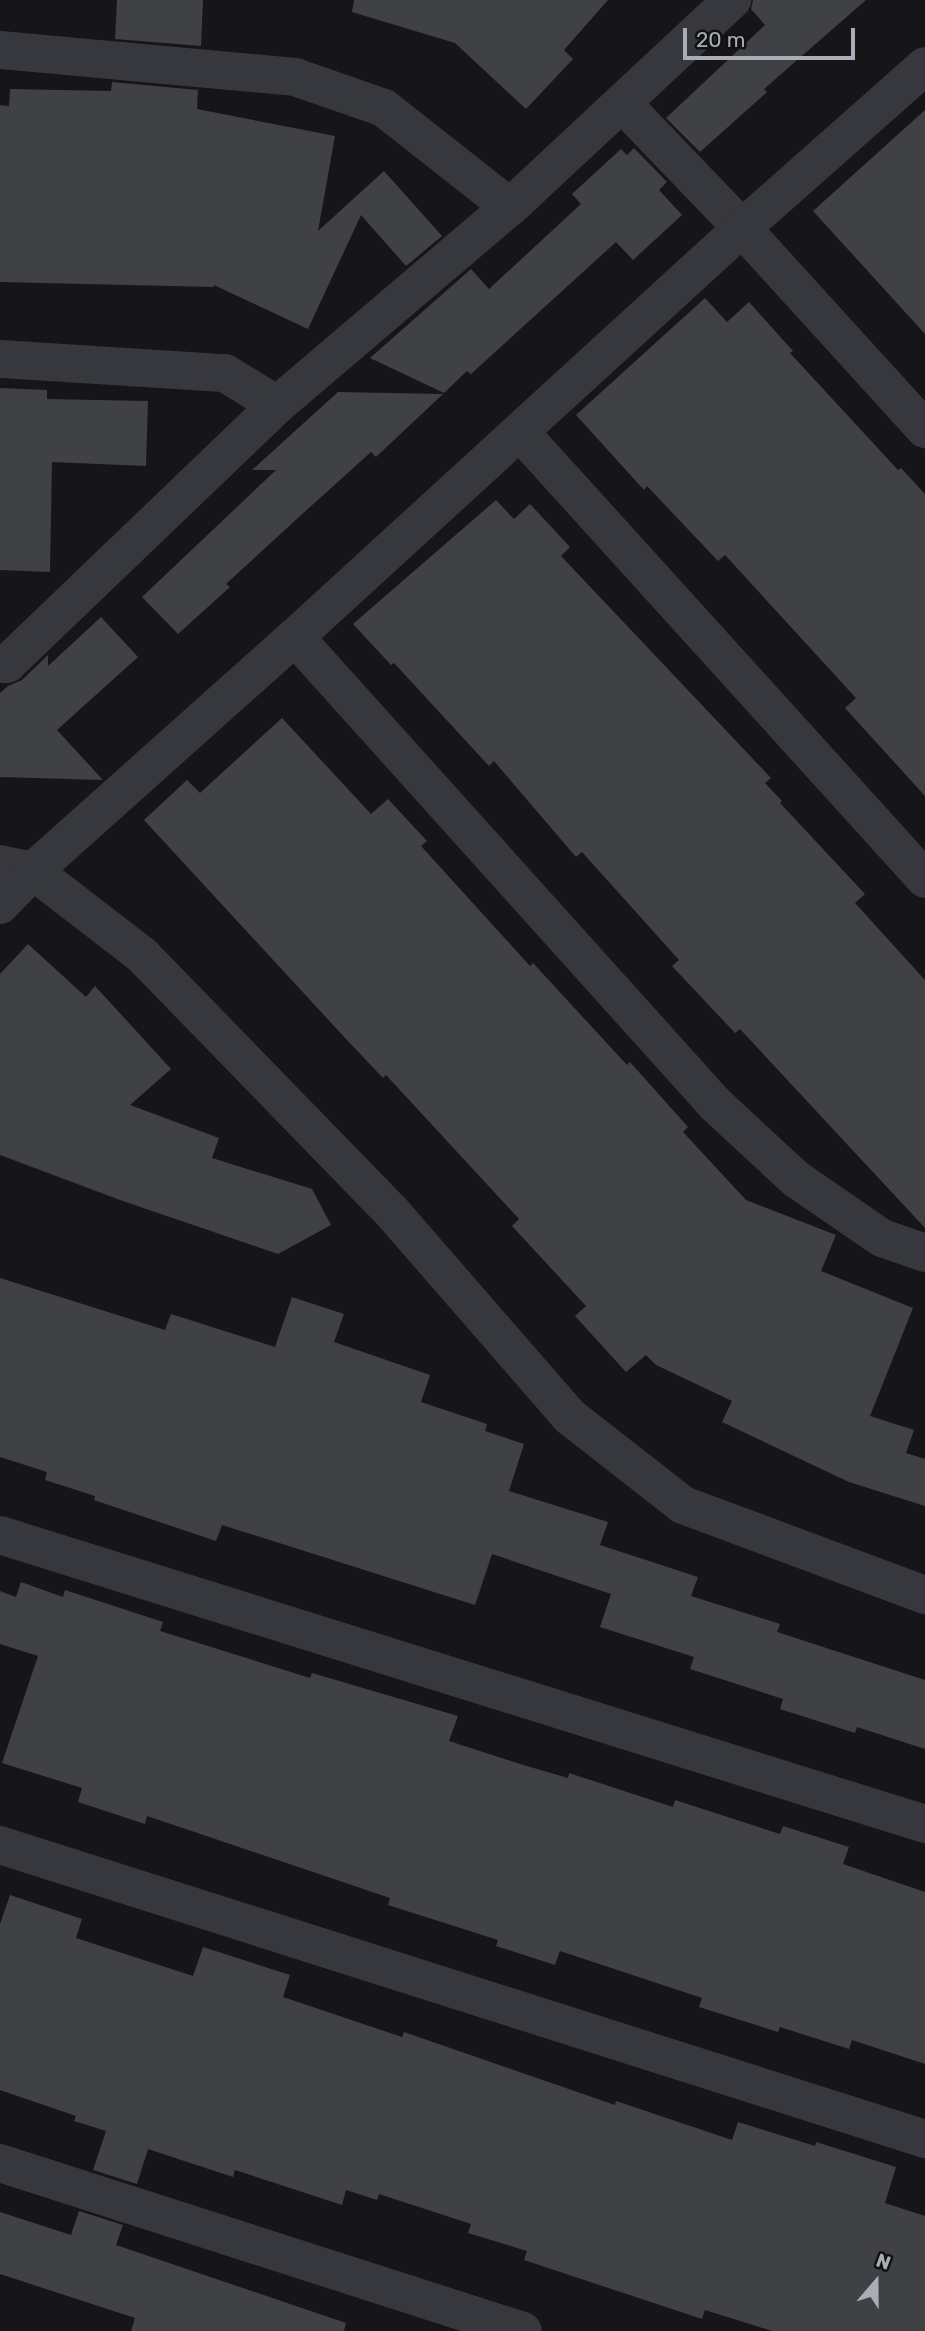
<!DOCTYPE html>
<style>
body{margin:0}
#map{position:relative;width:925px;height:2331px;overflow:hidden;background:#161618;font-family:Rubik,sans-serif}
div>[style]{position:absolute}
.building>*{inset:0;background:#404145}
.minor>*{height:38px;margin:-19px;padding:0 19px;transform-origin:19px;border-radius:19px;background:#37383d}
span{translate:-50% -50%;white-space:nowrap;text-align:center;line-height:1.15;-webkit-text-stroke:5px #111113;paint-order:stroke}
.north{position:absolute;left:841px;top:2247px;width:70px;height:70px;-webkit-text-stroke:5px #111113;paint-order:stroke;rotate:20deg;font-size:19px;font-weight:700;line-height:28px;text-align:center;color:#a8adb8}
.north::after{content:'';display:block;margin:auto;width:24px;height:32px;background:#a8adb8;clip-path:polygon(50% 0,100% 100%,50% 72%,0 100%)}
.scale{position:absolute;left:683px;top:28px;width:172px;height:32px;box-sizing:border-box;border:4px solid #a8adb8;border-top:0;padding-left:9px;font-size:21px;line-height:24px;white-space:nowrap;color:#a8adb8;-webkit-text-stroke:5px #111113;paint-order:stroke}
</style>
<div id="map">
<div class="building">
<i style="clip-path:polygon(117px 0,203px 0,201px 46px,115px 39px)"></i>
<i style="clip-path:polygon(354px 0,608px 0,564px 50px,573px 59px,526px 109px,455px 43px,352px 12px)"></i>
<i style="clip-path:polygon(753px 0,866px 0,764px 89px,767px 92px,700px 152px,666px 118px,765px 25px,751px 9px)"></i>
<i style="clip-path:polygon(112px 82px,198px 90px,197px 109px,335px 136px,318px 231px,384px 171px,442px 236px,406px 266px,361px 215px,308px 329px,214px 285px,214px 287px,0 282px,0 105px,9px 106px,10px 89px,111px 91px)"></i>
<i style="clip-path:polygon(925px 110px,925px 334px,813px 211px)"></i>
<i style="clip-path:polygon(634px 148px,667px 182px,659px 190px,682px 215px,633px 260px,616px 242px,471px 374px,467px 371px,444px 393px,370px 358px,471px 269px,489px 289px,581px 204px,572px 194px,621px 149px,627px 155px)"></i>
<i style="clip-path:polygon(705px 298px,727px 322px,749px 302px,793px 351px,790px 353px,898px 470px,901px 468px,925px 494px,925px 796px,845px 708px,856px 698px,725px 555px,718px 561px,647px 486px,644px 490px,576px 415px)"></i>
<i style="clip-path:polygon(0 388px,47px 390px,47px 399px,148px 401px,146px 466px,52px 462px,50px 572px,0 570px)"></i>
<i style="clip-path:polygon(338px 392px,443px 394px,376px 457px,371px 452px,299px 517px,226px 584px,230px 587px,178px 634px,142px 597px,276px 470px,252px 470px)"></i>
<i style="clip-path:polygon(496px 500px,514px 519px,530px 504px,570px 547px,561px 556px,771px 778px,765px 783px,782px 801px,780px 803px,865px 894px,855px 903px,925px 980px,925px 1228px,740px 1029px,735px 1033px,672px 966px,679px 960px,582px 852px,576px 857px,494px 761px,489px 766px,394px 663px,391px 665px,353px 624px)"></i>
<i style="clip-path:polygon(101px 617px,138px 657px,57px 730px,103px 780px,0 777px,0 693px,8px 686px,22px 680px,48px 655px,48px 666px)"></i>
<i style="clip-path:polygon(282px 718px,371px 814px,388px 799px,427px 841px,421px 846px,530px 966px,533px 963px,627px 1065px,630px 1062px,688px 1127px,683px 1132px,746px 1200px,836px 1235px,821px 1271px,913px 1308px,870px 1416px,914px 1430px,906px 1453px,925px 1459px,925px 1506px,849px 1482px,722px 1422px,732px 1401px,656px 1365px,646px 1355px,626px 1372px,575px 1316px,586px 1306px,512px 1226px,519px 1219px,386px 1075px,383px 1078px,346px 1039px,144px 820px,187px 780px,200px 793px)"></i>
<i style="clip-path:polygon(28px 944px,86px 997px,95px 986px,171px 1069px,130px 1105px,219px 1138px,212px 1158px,312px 1189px,331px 1225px,278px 1254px,120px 1200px,0 1155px,0 974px)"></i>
<i style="clip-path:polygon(0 1278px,165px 1330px,171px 1314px,275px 1347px,292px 1297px,344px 1314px,334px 1342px,430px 1375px,421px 1402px,487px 1424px,485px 1431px,524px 1444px,509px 1491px,608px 1522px,600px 1545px,698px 1577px,691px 1596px,780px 1624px,777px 1632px,925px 1680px,925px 1749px,857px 1727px,855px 1733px,780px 1709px,783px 1699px,690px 1669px,694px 1657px,600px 1627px,611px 1594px,492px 1554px,475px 1605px,222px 1525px,216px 1541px,94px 1500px,95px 1496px,45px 1480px,47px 1472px,0 1457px)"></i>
<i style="clip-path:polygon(21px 1582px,63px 1597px,65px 1590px,163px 1622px,160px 1631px,310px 1678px,312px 1673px,458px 1716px,449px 1741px,520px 1764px,568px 1778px,569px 1773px,673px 1807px,675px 1800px,780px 1834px,783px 1826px,849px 1847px,843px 1864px,925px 1892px,925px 2064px,852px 2040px,849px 2049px,780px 2027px,778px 2032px,699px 2007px,702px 1998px,560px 1951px,555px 1965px,496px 1946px,498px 1940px,388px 1905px,390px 1898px,147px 1816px,145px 1824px,78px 1802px,82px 1788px,2px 1763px,38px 1656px,0 1644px,0 1591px,16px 1597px)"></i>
<i style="clip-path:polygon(10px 1895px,82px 1919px,76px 1938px,193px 1976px,203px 1947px,290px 1975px,283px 1997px,402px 2037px,404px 2032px,615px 2105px,616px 2101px,732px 2140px,738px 2122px,815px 2146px,816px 2142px,896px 2167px,885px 2203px,925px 2216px,925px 2331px,772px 2331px,705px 2310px,702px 2319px,524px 2260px,527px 2251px,468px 2233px,471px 2224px,379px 2194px,377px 2200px,346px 2190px,342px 2205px,235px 2170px,233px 2177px,148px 2149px,137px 2184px,93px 2170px,106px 2131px,74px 2121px,76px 2116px,0 2090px,0 1924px)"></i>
<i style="clip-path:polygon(79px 2211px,123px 2225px,116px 2245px,346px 2323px,344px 2331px,131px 2331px,135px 2318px,0 2274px,0 2212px,71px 2235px)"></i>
</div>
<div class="minor">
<i style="left:0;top:50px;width:296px;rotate:5.2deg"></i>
<i style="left:295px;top:77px;width:94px;rotate:19.2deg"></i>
<i style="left:384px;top:108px;width:160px;rotate:38.2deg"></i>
<i style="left:510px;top:207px;width:304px;rotate:-43deg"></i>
<i style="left:622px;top:103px;width:173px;rotate:46.2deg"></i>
<i style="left:742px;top:228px;width:272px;rotate:47.7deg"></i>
<i style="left:0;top:359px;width:225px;rotate:3.6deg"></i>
<i style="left:225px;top:373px;width:61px;rotate:31.6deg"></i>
<i style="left:277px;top:405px;width:374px;rotate:136.2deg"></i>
<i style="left:7px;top:664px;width:7px;rotate:180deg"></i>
<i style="left:277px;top:405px;width:306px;rotate:-40.4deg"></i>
<i style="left:520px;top:432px;width:603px;rotate:47.82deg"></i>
<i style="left:295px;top:637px;width:628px;rotate:48.03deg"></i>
<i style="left:715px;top:1104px;width:110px;rotate:42.8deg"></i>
<i style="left:796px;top:1179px;width:104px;rotate:34.5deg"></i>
<i style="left:882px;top:1238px;width:46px;rotate:19.2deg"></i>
<i style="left:0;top:864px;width:34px;rotate:12deg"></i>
<i style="left:33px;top:871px;width:138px;rotate:37.6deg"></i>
<i style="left:142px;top:955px;width:357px;rotate:45.8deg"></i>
<i style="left:391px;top:1211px;width:271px;rotate:49deg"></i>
<i style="left:569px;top:1416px;width:145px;rotate:38deg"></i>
<i style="left:683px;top:1505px;width:258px;rotate:20.4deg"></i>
<i style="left:0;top:905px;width:47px;rotate:-45.9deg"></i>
<i style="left:33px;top:871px;width:351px;rotate:-41.8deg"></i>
<i style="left:295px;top:637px;width:606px;rotate:-42.46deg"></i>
<i style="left:742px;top:228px;width:244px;rotate:-41.5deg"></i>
<i style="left:0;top:1535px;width:969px;rotate:17.35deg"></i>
<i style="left:0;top:1845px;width:971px;rotate:17.63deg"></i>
<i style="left:0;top:2163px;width:549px;rotate:17.81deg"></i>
</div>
<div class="north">N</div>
<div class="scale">20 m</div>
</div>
